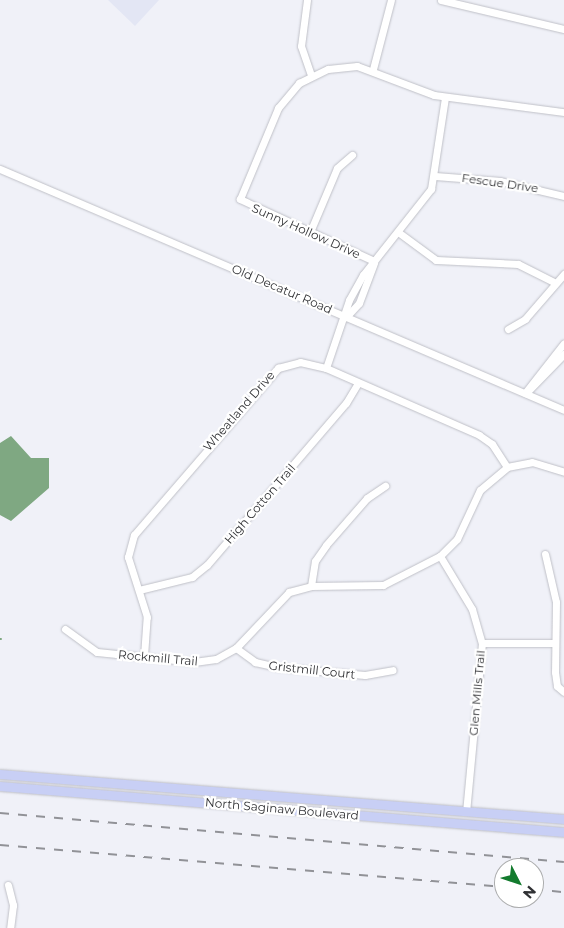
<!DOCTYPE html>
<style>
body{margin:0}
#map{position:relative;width:564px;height:928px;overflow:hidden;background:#f0f1f8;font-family:Montserrat,sans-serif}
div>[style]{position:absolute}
.built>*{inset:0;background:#e3e6f4}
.water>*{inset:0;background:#7fa882}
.stream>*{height:2px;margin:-1px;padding:0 1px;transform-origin:1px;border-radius:1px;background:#7fa882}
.roads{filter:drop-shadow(0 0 1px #bfc0c7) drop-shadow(0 0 1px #bfc0c7)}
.minor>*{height:7px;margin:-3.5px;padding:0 3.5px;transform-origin:3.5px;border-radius:3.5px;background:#fff}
.major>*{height:9px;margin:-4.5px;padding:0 4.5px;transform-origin:4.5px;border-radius:4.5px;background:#c8cff5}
.rail>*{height:2px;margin-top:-1px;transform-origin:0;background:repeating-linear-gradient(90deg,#919297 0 9px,transparent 0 18px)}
span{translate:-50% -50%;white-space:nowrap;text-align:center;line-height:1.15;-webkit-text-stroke:4.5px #fff;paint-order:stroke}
.street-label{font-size:12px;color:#303134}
.north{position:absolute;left:494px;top:858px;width:50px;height:50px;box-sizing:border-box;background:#fff;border:1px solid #acadae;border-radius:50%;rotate:131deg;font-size:14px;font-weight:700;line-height:20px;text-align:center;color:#303134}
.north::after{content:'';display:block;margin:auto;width:18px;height:22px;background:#137b2e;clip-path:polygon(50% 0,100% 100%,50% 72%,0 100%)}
</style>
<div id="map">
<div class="built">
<i style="clip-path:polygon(108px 0,159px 0,135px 26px)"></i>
</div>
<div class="water">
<i style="clip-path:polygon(11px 436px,31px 458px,49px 458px,49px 488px,11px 521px,0 515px,0 443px)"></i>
</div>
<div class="stream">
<i style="left:0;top:639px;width:1px"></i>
</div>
<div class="roads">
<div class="minor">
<i style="left:307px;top:0;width:46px;rotate:97.4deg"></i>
<i style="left:301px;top:46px;width:31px;rotate:71deg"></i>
<i style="left:441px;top:0;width:126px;rotate:13.3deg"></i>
<i style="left:373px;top:69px;width:71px;rotate:-75.4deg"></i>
<i style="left:0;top:169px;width:613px;rotate:23.14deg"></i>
<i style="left:435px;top:176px;width:65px;rotate:4.4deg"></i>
<i style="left:500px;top:181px;width:66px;rotate:13.2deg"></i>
<i style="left:310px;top:232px;width:69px;rotate:-67.1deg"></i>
<i style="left:337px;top:168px;width:20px;rotate:-41deg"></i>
<i style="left:398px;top:232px;width:47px;rotate:36.4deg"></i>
<i style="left:436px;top:260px;width:82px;rotate:2.8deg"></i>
<i style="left:518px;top:264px;width:42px;rotate:26.6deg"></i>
<i style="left:374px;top:261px;width:148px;rotate:-155.2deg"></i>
<i style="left:240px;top:199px;width:99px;rotate:-67.3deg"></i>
<i style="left:278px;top:108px;width:33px;rotate:-50deg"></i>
<i style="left:299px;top:83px;width:32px;rotate:-26deg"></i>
<i style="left:328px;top:69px;width:29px;rotate:-6deg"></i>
<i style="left:357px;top:66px;width:82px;rotate:20.6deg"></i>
<i style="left:434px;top:95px;width:131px;rotate:7.5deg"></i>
<i style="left:346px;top:317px;width:19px;rotate:-47deg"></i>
<i style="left:359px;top:303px;width:43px;rotate:-69.4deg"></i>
<i style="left:508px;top:329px;width:20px;rotate:-30deg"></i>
<i style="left:525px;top:319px;width:60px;rotate:-49.1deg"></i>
<i style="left:326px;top:368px;width:72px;rotate:-71.3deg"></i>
<i style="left:349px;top:300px;width:29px;rotate:-61deg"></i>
<i style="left:363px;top:275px;width:110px;rotate:-51.7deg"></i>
<i style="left:431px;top:189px;width:93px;rotate:-81.3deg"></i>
<i style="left:527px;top:392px;width:53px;rotate:-45.8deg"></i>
<i style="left:525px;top:393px;width:63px;rotate:-52deg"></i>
<i style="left:545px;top:554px;width:49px;rotate:77.1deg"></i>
<i style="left:556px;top:602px;width:70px;rotate:90.8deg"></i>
<i style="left:555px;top:672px;width:14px;rotate:82deg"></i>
<i style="left:557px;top:686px;width:9px;rotate:41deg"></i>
<i style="left:440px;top:556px;width:62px;rotate:58.9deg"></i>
<i style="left:472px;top:609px;width:35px;rotate:74deg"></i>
<i style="left:482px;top:643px;width:169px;rotate:95.4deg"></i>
<i style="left:311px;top:586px;width:25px;rotate:-81deg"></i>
<i style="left:315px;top:561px;width:19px;rotate:-55deg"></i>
<i style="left:326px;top:545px;width:62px;rotate:-48.9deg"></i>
<i style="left:367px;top:498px;width:22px;rotate:-34deg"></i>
<i style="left:139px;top:590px;width:55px;rotate:-13.8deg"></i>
<i style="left:192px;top:577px;width:19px;rotate:-39deg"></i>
<i style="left:207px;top:565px;width:213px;rotate:-49.4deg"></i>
<i style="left:346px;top:403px;width:23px;rotate:-59deg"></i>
<i style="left:65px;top:629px;width:39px;rotate:36deg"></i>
<i style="left:97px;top:652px;width:98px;rotate:5.9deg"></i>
<i style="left:194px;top:662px;width:22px;rotate:-8deg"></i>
<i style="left:216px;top:659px;width:23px;rotate:-29deg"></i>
<i style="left:236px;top:648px;width:77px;rotate:-46.6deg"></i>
<i style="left:289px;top:592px;width:23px;rotate:-15deg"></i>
<i style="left:311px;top:586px;width:72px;rotate:-0.8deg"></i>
<i style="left:383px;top:585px;width:64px;rotate:-27deg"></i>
<i style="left:440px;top:556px;width:24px;rotate:-45deg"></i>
<i style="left:457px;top:539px;width:54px;rotate:-64.9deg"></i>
<i style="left:480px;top:490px;width:35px;rotate:-40deg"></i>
<i style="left:507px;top:467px;width:25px;rotate:-11deg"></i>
<i style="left:532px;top:462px;width:34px;rotate:17deg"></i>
<i style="left:482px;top:643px;width:71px"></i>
<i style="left:236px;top:648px;width:24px;rotate:36deg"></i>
<i style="left:255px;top:662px;width:22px;rotate:13deg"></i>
<i style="left:276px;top:667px;width:89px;rotate:5.1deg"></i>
<i style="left:365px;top:675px;width:28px;rotate:-10deg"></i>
<i style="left:144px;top:656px;width:39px;rotate:-86deg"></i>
<i style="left:147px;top:617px;width:63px;rotate:-107.6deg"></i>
<i style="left:128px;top:557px;width:23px;rotate:-75deg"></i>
<i style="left:134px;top:535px;width:221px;rotate:-49.2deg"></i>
<i style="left:278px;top:368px;width:23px;rotate:-15deg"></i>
<i style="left:300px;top:362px;width:27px;rotate:13deg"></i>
<i style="left:326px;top:368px;width:167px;rotate:23.6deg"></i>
<i style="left:479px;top:435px;width:16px;rotate:35deg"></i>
<i style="left:492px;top:444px;width:27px;rotate:57deg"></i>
<i style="left:8px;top:885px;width:21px;rotate:76deg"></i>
<i style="left:13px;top:905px;width:23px;rotate:97deg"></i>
</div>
<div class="major">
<i style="left:0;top:774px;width:566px;rotate:4.56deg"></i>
<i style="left:0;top:786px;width:566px;rotate:4.66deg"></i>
</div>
</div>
<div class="rail">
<i style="left:0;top:813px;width:566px;rotate:4.97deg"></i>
<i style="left:0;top:845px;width:506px;rotate:4.76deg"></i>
<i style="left:534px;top:889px;width:30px;rotate:6deg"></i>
</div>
<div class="street-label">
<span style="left:500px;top:183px;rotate:8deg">Fescue Drive</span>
<span style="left:306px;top:231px;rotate:24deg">Sunny Hollow Drive</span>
<span style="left:282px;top:289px;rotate:23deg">Old Decatur Road</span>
<span style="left:239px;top:411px;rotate:-49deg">Wheatland Drive</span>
<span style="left:260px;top:504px;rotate:-49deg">High Cotton Trail</span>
<span style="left:158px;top:658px;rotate:5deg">Rockmill Trail</span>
<span style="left:312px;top:670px;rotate:6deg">Gristmill Court</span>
<span style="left:477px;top:693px;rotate:-85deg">Glen Mills Trail</span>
<span style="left:282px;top:809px;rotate:5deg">North Saginaw Boulevard</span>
</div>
<div class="north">N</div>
</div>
